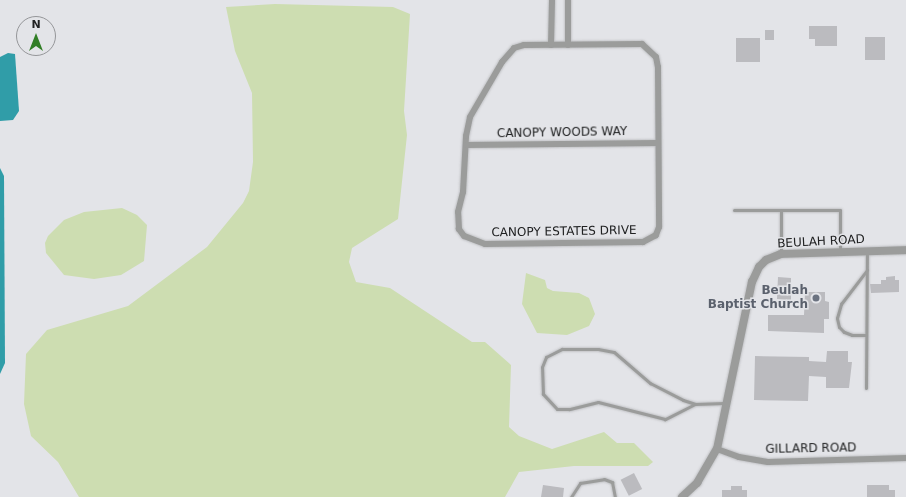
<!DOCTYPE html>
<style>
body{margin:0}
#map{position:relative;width:906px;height:497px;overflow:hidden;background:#e3e4e8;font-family:"DejaVu Sans",sans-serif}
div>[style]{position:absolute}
.green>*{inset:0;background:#cdddb1}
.water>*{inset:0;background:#309da8}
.building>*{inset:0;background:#bbbbbf;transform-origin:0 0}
.roads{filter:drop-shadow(0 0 1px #c0c1c4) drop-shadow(0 0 1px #c0c1c4)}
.service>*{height:3px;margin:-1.5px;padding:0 1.5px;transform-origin:1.5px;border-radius:1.5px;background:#9b9c9b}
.minor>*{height:6px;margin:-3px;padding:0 3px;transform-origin:3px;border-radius:3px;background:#9b9c9b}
.tertiary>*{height:8px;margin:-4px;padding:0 4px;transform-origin:4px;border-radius:4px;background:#9b9c9b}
.dots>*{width:11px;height:11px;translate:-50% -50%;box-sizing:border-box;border:2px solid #e3e4e8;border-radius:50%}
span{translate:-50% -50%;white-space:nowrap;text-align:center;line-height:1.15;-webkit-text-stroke:3px #e3e4e8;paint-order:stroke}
.street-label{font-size:12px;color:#202122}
.worship-label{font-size:12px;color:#5b616d;font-weight:700}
.right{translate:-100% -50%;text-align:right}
.north{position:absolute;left:16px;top:16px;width:40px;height:40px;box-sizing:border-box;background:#e3e4e8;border:1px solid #959699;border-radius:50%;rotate:0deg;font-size:11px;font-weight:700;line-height:16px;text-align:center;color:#202122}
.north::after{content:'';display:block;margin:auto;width:14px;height:18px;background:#317e26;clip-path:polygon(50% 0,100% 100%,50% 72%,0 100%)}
</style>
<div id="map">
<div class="green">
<i style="clip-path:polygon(275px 4px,393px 7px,410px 14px,404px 111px,407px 135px,398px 219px,352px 248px,349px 262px,356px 282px,390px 288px,472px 342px,485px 342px,511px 365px,509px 427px,519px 436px,552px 449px,604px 432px,617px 443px,634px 443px,653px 462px,648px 466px,574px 466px,519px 472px,505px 497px,79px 497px,58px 462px,31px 436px,24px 404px,26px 354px,47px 330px,128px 306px,207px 247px,243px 203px,249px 191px,253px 162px,252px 93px,235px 51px,226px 7px)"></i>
<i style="clip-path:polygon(122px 208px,137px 215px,147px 225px,144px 261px,121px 275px,94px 279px,64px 275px,46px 253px,45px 243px,48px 236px,64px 220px,84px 212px)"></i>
<i style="clip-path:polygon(526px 273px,545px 280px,547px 288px,553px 291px,579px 293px,589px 298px,595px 314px,589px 326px,567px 335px,537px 333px,522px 304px)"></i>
</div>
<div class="water">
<i style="clip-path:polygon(8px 53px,15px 54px,19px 111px,13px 120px,0 121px,0 57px)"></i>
<i style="clip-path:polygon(0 168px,4px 176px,5px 363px,0 374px)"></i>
</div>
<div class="building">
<i style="clip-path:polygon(809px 26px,837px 26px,837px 46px,815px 46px,815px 39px,809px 39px)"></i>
<i style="left:765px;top:30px;width:9px;height:10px"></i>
<i style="left:865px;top:37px;width:20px;height:23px"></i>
<i style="left:736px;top:38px;width:24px;height:24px"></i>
<i style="clip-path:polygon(895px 276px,895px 280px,899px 280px,899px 292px,871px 293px,870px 284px,881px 284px,881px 280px,886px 280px,886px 277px)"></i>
<i style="clip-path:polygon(778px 277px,791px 278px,791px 301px,777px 299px)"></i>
<i style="clip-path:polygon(805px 292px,825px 292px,825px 301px,829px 302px,829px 319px,824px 319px,824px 333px,768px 331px,768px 315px,804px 315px)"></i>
<i style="clip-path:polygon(827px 351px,848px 351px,848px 362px,852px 362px,849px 388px,826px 388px,826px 377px,809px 376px,808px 401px,754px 400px,755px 356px,809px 357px,809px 361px,826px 362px)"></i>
<i style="left:634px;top:473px;width:18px;height:15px;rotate:63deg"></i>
<i style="clip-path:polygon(543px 485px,564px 488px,563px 497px,541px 497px)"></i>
<i style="clip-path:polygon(867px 485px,889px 485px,889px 490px,895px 490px,895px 497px,867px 497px)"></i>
<i style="clip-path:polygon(731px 486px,742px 486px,742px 490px,747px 490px,747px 497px,722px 497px,722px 490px,731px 490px)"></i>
</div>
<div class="roads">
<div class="service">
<i style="left:734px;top:210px;width:106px"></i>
<i style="left:840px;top:210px;width:41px;rotate:90deg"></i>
<i style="left:781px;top:210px;width:44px;rotate:90deg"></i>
<i style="left:866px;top:335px;width:14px;rotate:180deg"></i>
<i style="left:852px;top:335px;width:9px;rotate:-159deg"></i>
<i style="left:844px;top:332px;width:7px;rotate:-135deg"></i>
<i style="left:839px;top:327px;width:9px;rotate:-103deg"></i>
<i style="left:837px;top:318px;width:15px;rotate:-74deg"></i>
<i style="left:841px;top:304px;width:43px;rotate:-52.6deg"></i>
<i style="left:866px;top:388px;width:136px;rotate:-89.6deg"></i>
<i style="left:695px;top:404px;width:34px;rotate:153deg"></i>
<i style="left:665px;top:419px;width:69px;rotate:-165.8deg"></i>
<i style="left:598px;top:402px;width:30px;rotate:166deg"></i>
<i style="left:569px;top:409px;width:12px;rotate:180deg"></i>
<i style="left:557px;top:409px;width:21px;rotate:-133deg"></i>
<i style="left:543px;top:394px;width:27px;rotate:-92deg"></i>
<i style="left:542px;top:367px;width:11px;rotate:-68deg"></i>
<i style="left:546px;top:357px;width:18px;rotate:-27deg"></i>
<i style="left:562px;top:349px;width:36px"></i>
<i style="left:598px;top:349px;width:16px;rotate:11deg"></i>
<i style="left:614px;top:352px;width:48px;rotate:40.7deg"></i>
<i style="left:650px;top:383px;width:37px;rotate:27deg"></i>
<i style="left:683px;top:400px;width:13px;rotate:18deg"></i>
<i style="left:695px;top:404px;width:30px;rotate:-2deg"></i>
<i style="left:571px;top:497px;width:17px;rotate:-57deg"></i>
<i style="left:580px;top:483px;width:24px;rotate:-9deg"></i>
<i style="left:604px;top:479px;width:9px;rotate:21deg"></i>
<i style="left:612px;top:482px;width:15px;rotate:79deg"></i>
</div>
<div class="minor">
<i style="left:642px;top:44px;width:19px;rotate:43deg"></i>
<i style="left:656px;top:57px;width:10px;rotate:79deg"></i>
<i style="left:658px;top:67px;width:160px;rotate:89.6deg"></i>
<i style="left:659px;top:227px;width:9px;rotate:111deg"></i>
<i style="left:656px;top:235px;width:15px;rotate:152deg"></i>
<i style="left:643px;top:242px;width:158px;rotate:179.3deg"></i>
<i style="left:485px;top:244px;width:22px;rotate:-159deg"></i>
<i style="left:464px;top:236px;width:9px;rotate:-126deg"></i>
<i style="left:459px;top:229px;width:17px;rotate:-93deg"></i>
<i style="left:458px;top:212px;width:21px;rotate:-76deg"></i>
<i style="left:463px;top:192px;width:56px;rotate:-86.9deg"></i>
<i style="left:466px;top:136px;width:19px;rotate:-78deg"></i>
<i style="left:470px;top:117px;width:64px;rotate:-59.8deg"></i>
<i style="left:502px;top:62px;width:18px;rotate:-49deg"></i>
<i style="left:514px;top:48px;width:10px;rotate:-17deg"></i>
<i style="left:524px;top:45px;width:118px;rotate:-0.5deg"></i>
<i style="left:551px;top:45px;width:45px;rotate:-88.7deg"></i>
<i style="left:568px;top:45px;width:45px;rotate:-90deg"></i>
<i style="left:466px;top:145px;width:192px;rotate:-0.6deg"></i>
<i style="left:717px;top:449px;width:23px;rotate:20deg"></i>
<i style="left:739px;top:457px;width:29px;rotate:10deg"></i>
<i style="left:768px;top:462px;width:138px;rotate:-1.7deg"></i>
</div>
<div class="tertiary">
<i style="left:682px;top:497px;width:21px;rotate:-43deg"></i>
<i style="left:697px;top:483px;width:39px;rotate:-60deg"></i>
<i style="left:717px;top:449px;width:171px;rotate:-78.2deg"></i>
<i style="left:752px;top:282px;width:17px;rotate:-65deg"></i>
<i style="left:759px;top:267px;width:10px;rotate:-45deg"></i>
<i style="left:766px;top:260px;width:16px;rotate:-22deg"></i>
<i style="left:781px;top:254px;width:125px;rotate:-1.8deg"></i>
</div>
</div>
<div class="dots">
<i style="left:816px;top:298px;background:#6b7280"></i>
</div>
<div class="street-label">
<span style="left:562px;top:133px;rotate:-1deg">CANOPY WOODS WAY</span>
<span style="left:564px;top:232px;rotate:-1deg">CANOPY ESTATES DRIVE</span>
<span style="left:821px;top:242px;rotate:-3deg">BEULAH ROAD</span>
<span style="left:811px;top:449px;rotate:-1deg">GILLARD ROAD</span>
</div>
<div class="worship-label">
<span class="right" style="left:808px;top:298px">Beulah<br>Baptist Church</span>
</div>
<div class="north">N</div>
</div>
